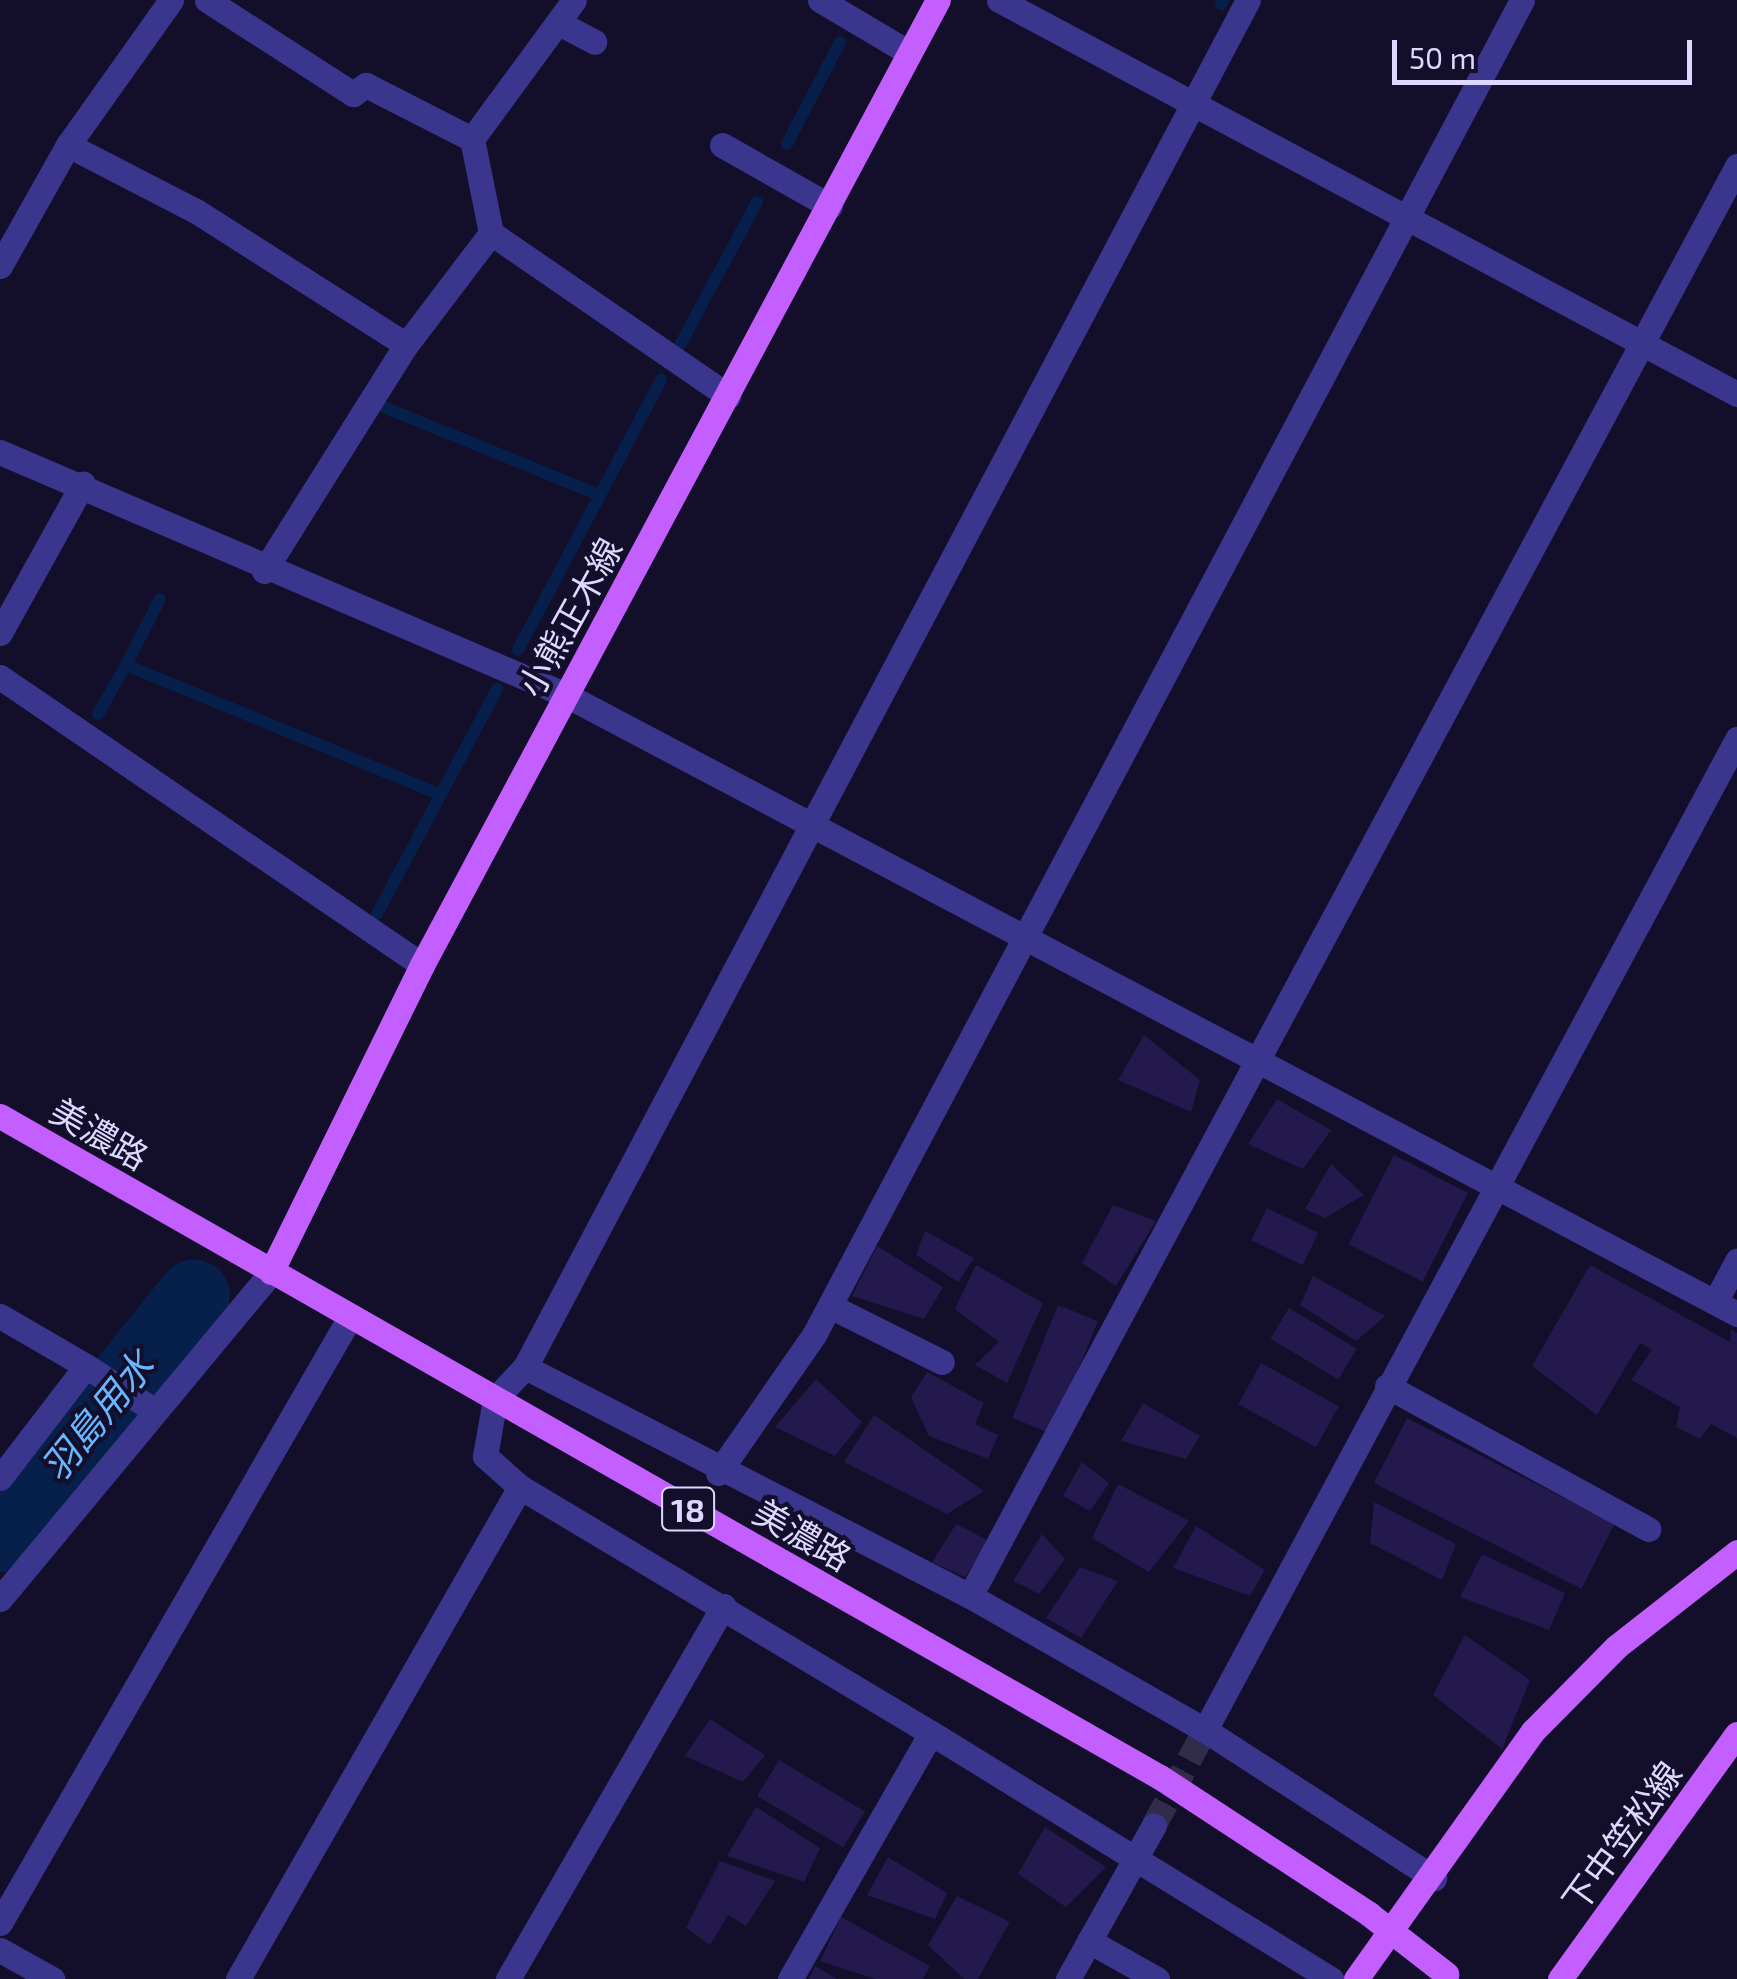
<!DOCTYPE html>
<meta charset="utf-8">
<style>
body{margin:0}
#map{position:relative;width:1737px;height:1979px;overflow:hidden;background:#130e2a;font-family:"Exo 2","Noto Sans JP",sans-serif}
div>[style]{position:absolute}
.stream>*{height:12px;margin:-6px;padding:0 6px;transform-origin:6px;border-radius:6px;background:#061f4b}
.river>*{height:72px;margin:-36px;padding:0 36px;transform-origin:36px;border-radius:36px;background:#061f4b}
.building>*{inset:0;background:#24194d;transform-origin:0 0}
.minor-tunnel>*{height:25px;margin-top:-12.5px;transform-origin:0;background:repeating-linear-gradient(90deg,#312c4a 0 25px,transparent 0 37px)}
.minor>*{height:25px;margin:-12.5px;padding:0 12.5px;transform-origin:12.5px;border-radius:12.5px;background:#3a368d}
.major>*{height:25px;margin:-12.5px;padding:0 12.5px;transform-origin:12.5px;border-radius:12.5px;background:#c45fff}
.major-bridge>*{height:25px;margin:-12.5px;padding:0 12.5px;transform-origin:12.5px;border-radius:12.5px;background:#c45fff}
span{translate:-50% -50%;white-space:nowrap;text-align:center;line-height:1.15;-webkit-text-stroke:8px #130e2a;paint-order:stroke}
.shield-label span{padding:2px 8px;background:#130e2a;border:2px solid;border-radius:8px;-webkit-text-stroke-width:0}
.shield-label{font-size:32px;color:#dcd8ff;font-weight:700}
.street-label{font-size:35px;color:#dcd8ff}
.water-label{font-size:38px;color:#66b7ff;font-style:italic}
.scale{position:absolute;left:1392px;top:40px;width:300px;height:45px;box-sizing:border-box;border:5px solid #dcd8ff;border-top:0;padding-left:12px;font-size:30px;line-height:35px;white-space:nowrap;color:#dcd8ff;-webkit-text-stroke:8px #130e2a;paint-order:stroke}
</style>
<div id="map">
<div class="stream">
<i style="left:1221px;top:4px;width:4px;rotate:-63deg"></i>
<i style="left:787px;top:144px;width:115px;rotate:-62.5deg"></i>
<i style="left:680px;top:345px;width:162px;rotate:-61.7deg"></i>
<i style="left:386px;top:408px;width:230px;rotate:22.2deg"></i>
<i style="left:160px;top:599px;width:74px;rotate:117.3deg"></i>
<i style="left:126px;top:665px;width:341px;rotate:22.4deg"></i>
<i style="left:518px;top:650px;width:306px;rotate:-62.1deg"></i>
<i style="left:98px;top:714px;width:56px;rotate:-60.3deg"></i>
<i style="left:377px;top:914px;width:255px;rotate:-61.9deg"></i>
</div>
<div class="river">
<i style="left:0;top:1536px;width:309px;rotate:-51.1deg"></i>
</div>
<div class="building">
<i style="clip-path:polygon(1144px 1035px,1200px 1080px,1191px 1112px,1118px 1080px)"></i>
<i style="clip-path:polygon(1277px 1099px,1331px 1130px,1303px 1169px,1248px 1144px)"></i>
<i style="left:1394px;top:1155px;width:83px;height:100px;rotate:27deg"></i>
<i style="clip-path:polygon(1331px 1164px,1364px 1195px,1325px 1218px,1305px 1209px)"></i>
<i style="clip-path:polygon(1113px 1205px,1156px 1221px,1116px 1286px,1082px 1263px)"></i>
<i style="left:1267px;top:1208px;width:57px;height:36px;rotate:26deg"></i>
<i style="clip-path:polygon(925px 1231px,974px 1258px,958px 1282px,916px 1255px)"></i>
<i style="clip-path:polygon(877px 1246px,943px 1287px,924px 1319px,852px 1296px)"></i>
<i style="clip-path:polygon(976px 1265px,1043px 1303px,1007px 1383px,975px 1365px,999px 1342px,955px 1309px)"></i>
<i style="clip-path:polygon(1590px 1265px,1730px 1342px,1731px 1329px,1737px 1333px,1737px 1438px,1711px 1424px,1700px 1439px,1676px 1427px,1680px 1407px,1631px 1380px,1652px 1350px,1640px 1343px,1597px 1415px,1532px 1366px)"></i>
<i style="clip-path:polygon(1313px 1276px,1385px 1316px,1356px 1341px,1300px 1305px)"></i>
<i style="left:1058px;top:1305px;width:43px;height:122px;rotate:22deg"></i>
<i style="left:1289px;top:1308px;width:79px;height:36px;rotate:31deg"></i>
<i style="left:1261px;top:1363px;width:89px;height:47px;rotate:29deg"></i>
<i style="clip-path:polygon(927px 1372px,984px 1403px,975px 1424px,998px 1435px,988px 1459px,929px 1436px,911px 1397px)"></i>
<i style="clip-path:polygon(816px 1379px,862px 1422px,835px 1456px,775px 1427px)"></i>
<i style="clip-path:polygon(1143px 1403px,1200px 1436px,1186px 1459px,1121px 1441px)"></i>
<i style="clip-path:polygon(874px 1415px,984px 1491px,947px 1514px,844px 1462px)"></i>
<i style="left:1407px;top:1418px;width:233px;height:73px;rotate:27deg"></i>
<i style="clip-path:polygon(1082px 1462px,1109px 1483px,1090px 1511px,1063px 1496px)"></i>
<i style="clip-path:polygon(1118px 1484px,1189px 1521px,1149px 1572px,1092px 1538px)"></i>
<i style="clip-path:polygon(1374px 1502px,1456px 1544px,1442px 1580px,1370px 1543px)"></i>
<i style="clip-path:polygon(956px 1524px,989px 1541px,965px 1577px,932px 1562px)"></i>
<i style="clip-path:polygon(1196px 1526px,1265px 1570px,1250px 1596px,1173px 1568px)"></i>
<i style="clip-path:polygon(1042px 1534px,1065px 1559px,1039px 1594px,1013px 1581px)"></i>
<i style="clip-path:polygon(1482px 1554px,1565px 1593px,1549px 1630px,1460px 1597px)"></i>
<i style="clip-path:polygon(1080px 1567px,1118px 1581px,1081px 1638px,1046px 1618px)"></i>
<i style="clip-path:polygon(1465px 1635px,1530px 1680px,1502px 1749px,1433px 1695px)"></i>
<i style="clip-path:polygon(710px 1719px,765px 1755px,743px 1782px,685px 1756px)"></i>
<i style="left:779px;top:1760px;width:100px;height:42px;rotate:31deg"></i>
<i style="clip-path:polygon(756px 1807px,820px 1848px,804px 1882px,727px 1856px)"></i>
<i style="clip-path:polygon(1045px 1827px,1106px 1867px,1066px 1907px,1018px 1874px)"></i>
<i style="clip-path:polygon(888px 1857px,947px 1893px,935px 1919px,867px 1895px)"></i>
<i style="clip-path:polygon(720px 1861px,775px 1881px,746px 1926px,728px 1915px,710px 1945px,686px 1928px)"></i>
<i style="clip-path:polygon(957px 1896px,1010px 1922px,978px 1979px,964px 1979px,928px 1945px)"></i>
<i style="clip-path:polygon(841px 1917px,930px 1966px,923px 1979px,875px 1979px,820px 1961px)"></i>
<i style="clip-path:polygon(815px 1966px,837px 1979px,809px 1979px)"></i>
</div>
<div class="minor-tunnel">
<i style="left:1154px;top:1825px;width:108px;rotate:-61.8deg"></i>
</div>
<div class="minor">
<i style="left:207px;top:0;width:174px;rotate:32.8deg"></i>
<i style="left:353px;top:94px;width:16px;rotate:-35deg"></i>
<i style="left:366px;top:85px;width:119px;rotate:27deg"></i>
<i style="left:820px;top:0;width:102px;rotate:30.6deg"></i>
<i style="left:999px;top:0;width:837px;rotate:28.1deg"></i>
<i style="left:1248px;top:0;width:1546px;rotate:117.87deg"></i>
<i style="left:525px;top:1367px;width:500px;rotate:27.23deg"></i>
<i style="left:970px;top:1596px;width:271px;rotate:29.7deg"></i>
<i style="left:1205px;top:1730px;width:273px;rotate:32.9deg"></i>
<i style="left:559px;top:23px;width:40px;rotate:28deg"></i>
<i style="left:68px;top:145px;width:144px;rotate:27.3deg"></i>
<i style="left:196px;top:211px;width:249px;rotate:32.5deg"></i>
<i style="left:722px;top:145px;width:124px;rotate:29.5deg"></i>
<i style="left:491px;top:233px;width:288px;rotate:34.5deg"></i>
<i style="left:0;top:266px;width:139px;rotate:-60.7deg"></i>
<i style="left:68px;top:145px;width:178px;rotate:-54.6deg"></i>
<i style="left:0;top:452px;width:616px;rotate:23.24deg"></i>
<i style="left:566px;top:695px;width:1325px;rotate:27.86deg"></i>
<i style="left:264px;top:571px;width:267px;rotate:-57.9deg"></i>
<i style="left:406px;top:345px;width:141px;rotate:-52.8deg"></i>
<i style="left:491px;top:233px;width:96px;rotate:-101.4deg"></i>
<i style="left:472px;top:139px;width:172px;rotate:-53.7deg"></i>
<i style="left:0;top:633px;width:171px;rotate:-61deg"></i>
<i style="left:0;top:677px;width:511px;rotate:34.31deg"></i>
<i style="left:1715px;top:1302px;width:47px;rotate:-61.8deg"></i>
<i style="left:830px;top:1306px;width:125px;rotate:26.6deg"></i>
<i style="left:0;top:1316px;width:99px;rotate:30.2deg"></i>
<i style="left:86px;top:1366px;width:141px;rotate:127.5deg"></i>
<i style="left:86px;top:1366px;width:82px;rotate:33.1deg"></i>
<i style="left:1387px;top:1386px;width:298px;rotate:28.7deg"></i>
<i style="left:718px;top:1473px;width:168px;rotate:-55.2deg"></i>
<i style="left:814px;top:1335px;width:1511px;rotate:-62.06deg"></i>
<i style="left:520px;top:1487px;width:47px;rotate:-138.5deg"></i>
<i style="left:485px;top:1456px;width:58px;rotate:-80deg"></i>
<i style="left:495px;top:1399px;width:44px;rotate:-46.8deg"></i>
<i style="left:970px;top:1596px;width:1623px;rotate:-61.79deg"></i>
<i style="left:0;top:1599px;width:425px;rotate:-50.3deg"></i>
<i style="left:1205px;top:1730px;width:1125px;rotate:-61.77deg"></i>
<i style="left:931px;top:1733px;width:470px;rotate:31.6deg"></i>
<i style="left:0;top:1923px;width:700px;rotate:-59.99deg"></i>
<i style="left:1089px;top:1941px;width:78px;rotate:29.2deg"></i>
<i style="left:0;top:1950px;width:60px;rotate:29.1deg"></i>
<i style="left:238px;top:1979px;width:567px;rotate:-60.18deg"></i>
<i style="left:520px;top:1487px;width:479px;rotate:30.9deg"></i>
<i style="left:931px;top:1733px;width:284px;rotate:119.8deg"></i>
<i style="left:508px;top:1979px;width:431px;rotate:-60deg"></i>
<i style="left:1068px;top:1979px;width:176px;rotate:-60.8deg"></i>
</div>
<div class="major">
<i style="left:0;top:1116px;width:1335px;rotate:29.68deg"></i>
<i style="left:1160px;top:1777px;width:250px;rotate:33.2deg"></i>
<i style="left:271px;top:1272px;width:342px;rotate:-63.8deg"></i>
<i style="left:422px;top:965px;width:1094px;rotate:-61.87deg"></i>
<i style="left:1356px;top:1979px;width:305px;rotate:-54.5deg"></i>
<i style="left:1533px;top:1731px;width:118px;rotate:-45.3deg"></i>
<i style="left:1616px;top:1647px;width:154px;rotate:-38.1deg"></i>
<i style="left:1560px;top:1979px;width:302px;rotate:-54.2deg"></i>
</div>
<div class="major-bridge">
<i style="left:1369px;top:1914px;width:98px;rotate:37.9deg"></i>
</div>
<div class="shield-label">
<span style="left:688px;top:1509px">18</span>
</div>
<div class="street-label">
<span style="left:569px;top:617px;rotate:-61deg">小熊正木線</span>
<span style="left:100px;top:1133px;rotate:30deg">美濃路</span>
<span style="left:803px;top:1534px;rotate:30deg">美濃路</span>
<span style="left:1621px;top:1836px;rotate:-54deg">下中笠松線</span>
</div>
<div class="water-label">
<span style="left:97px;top:1416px;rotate:-51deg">羽島用水</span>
</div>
<div class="scale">50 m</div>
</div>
